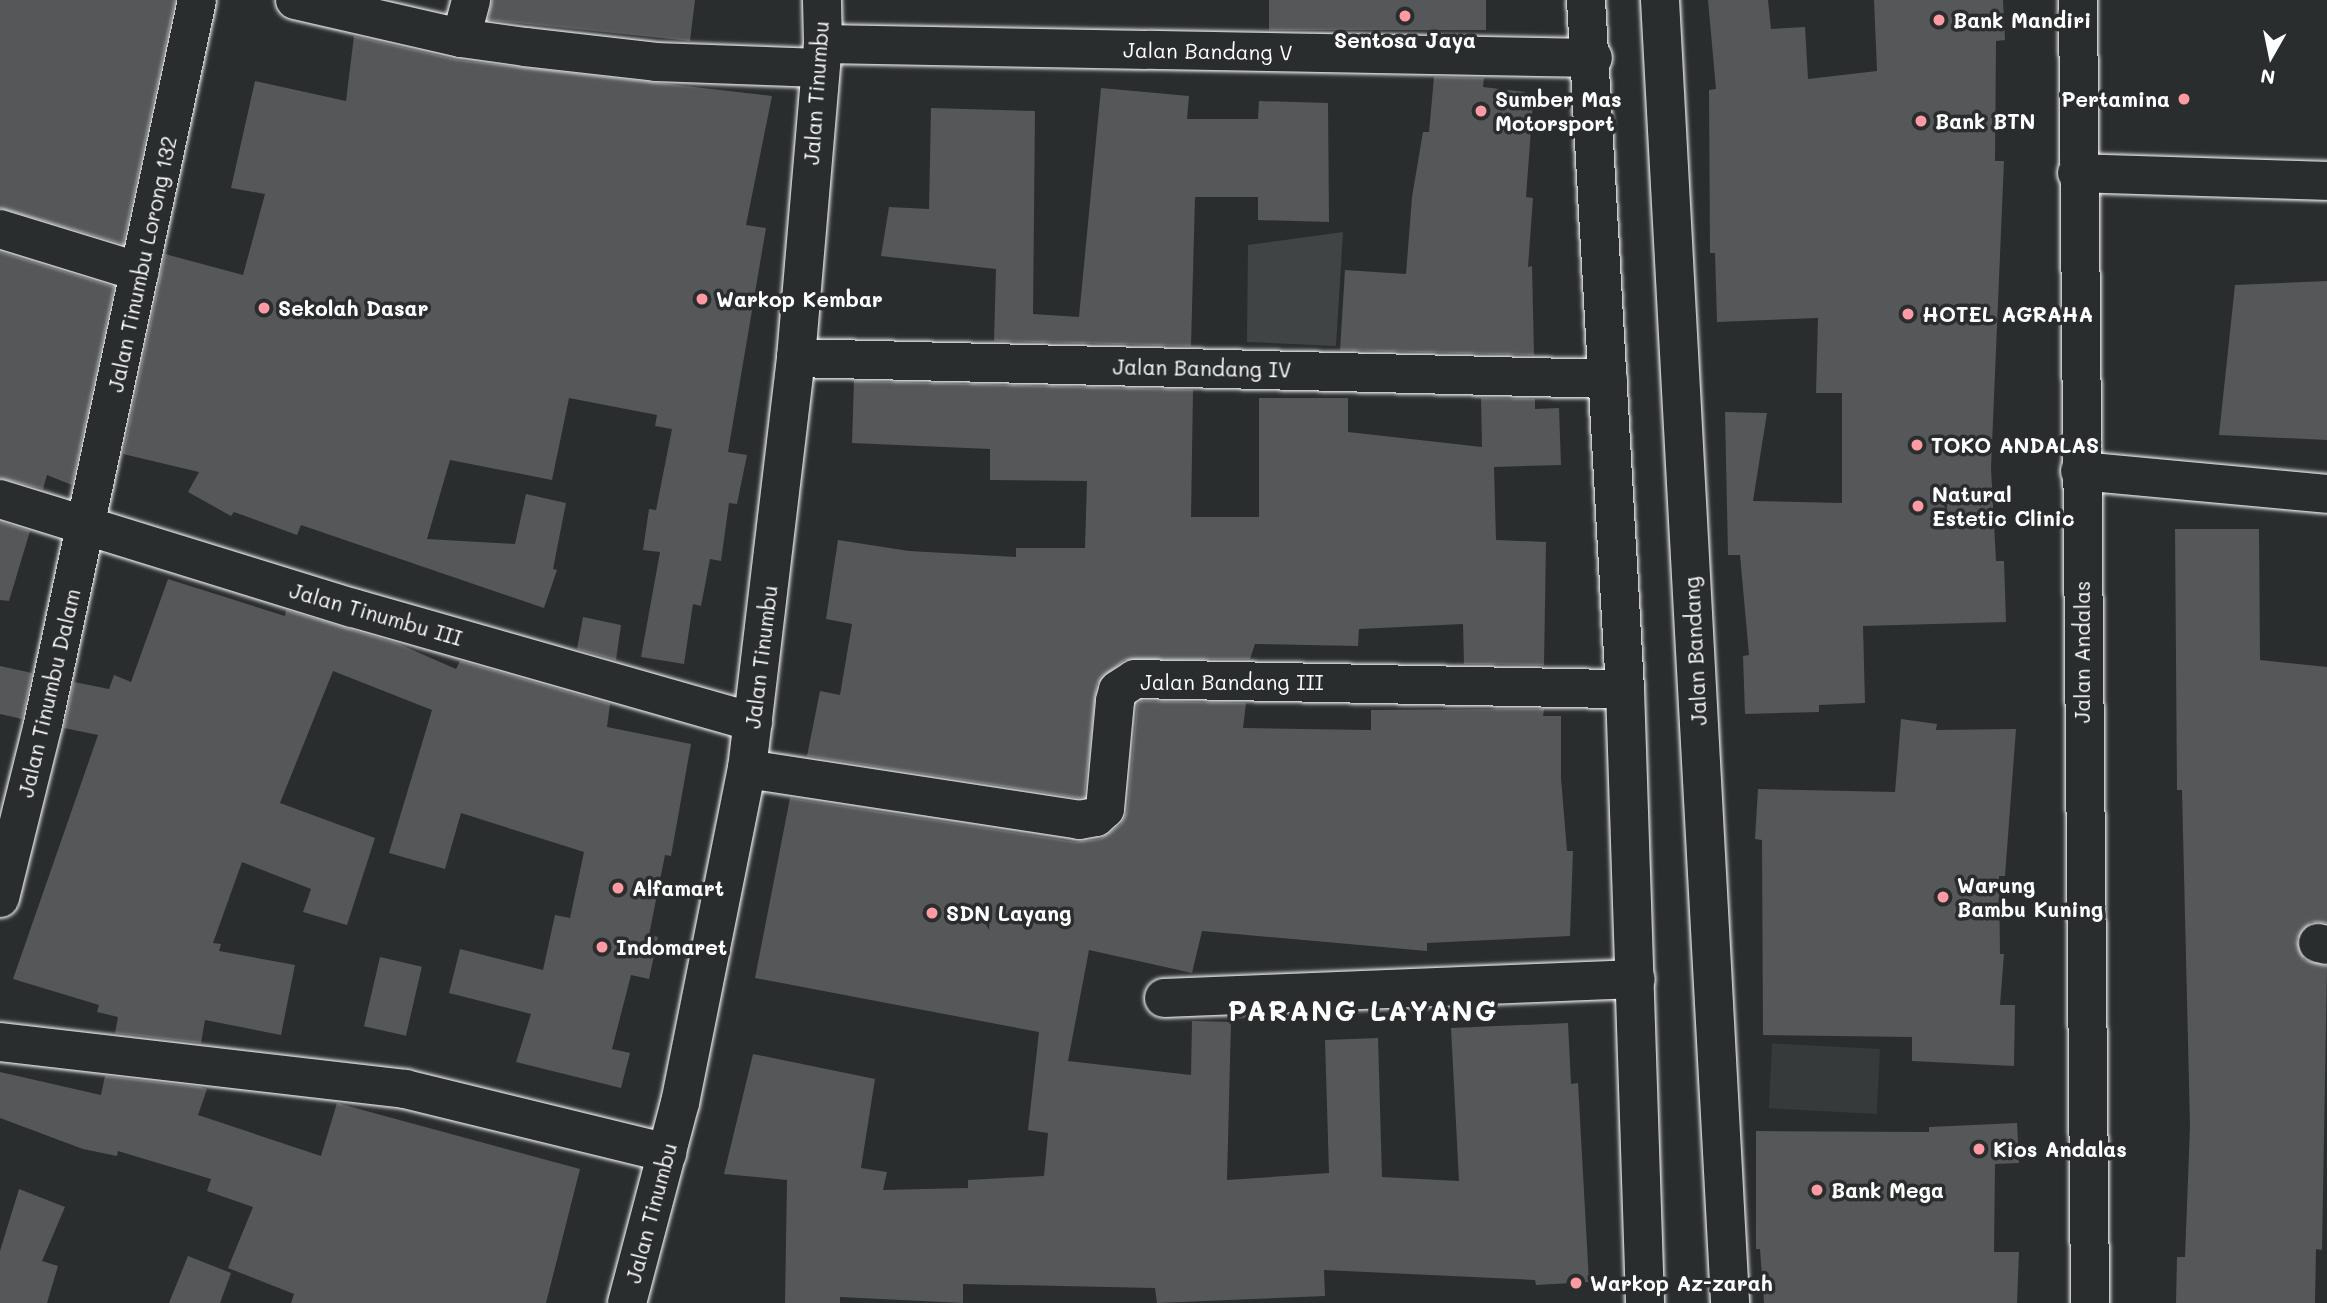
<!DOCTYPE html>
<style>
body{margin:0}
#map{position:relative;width:2327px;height:1303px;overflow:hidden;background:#2a2d2e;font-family:Mali,sans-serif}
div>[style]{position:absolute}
.built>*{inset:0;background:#373a3b;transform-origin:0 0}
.green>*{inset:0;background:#414445}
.building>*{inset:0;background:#555758;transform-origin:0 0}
.roads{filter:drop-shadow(0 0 2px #fff) drop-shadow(0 0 2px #fff)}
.minor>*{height:38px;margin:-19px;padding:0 19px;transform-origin:19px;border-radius:19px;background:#2a2d2e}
.major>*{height:38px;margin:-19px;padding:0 19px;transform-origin:19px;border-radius:19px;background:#2a2d2e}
.dots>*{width:19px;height:19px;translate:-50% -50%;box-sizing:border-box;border:4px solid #2a2d2e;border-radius:50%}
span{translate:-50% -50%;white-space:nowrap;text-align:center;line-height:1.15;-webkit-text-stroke:7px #2a2d2e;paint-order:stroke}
.poi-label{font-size:21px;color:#fff;font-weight:700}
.left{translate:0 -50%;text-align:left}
.right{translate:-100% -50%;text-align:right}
.street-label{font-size:21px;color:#fff}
.district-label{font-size:28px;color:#fff;font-weight:700;letter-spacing:2px}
.north{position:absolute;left:2236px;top:21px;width:70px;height:70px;-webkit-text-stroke:5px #2a2d2e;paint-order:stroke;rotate:189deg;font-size:19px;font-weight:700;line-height:28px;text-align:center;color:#fff}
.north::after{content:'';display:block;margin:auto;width:24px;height:32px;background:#fff;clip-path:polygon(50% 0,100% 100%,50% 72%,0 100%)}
</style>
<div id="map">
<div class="built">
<i style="left:1880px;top:1049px;width:65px;height:108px;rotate:93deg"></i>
</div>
<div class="green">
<i style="clip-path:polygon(1343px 232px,1336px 346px,1247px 342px,1248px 245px)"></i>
</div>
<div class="building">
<i style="clip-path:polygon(0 0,175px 0,123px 244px,0 208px)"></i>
<i style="clip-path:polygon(492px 0,695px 0,690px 41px,488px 20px)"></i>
<i style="left:1269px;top:0;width:217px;height:30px"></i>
<i style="clip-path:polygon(1708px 0,1768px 0,1771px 29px,1805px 27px,1808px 79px,1877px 71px,1874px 0,2003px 0,2005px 40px,1996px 41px,1995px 161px,2004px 161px,1991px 468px,1996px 561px,2004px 561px,2006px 622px,1863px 626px,1865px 703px,1819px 705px,1819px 712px,1745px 714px,1743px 656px,1749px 655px,1740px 555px,1728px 555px,1725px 412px,1767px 413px,1753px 501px,1842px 503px,1842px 393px,1816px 393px,1818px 318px,1717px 322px,1715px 253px,1710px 253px,1709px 90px,1716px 89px)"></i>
<i style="clip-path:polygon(354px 36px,458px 60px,772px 96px,746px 225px,766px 228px,728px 452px,747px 455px,737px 504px,729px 503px,721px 561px,710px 559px,701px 606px,693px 604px,684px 664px,641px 657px,660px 552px,643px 550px,649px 509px,656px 510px,672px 429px,655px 426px,657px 415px,569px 398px,552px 480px,450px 460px,427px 539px,515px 544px,526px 494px,566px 503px,553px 569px,557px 570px,544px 608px,301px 525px,297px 535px,234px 512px,231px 516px,188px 492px,199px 472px,123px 454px,165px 254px,243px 275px,265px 194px,231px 188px,255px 81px,346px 101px)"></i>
<i style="clip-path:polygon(1434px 77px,1484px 78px,1483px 87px,1525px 92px,1524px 101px,1533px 102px,1526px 197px,1533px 198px,1528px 267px,1532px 266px,1534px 355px,1340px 350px,1345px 270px,1406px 274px,1412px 197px,1423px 132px,1429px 132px)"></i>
<i style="clip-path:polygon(1101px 88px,1189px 96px,1187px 119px,1258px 119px,1259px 101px,1328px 103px,1329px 222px,1258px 220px,1258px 197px,1195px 197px,1191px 346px,994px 341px,996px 269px,881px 256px,889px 207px,929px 209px,931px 108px,1035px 111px,1033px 314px,1079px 317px)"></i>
<i style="clip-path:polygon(0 252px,114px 287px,72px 485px,47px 475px,43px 489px,0 478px)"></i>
<i style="clip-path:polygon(2327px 281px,2327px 440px,2219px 435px,2235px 285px)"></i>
<i style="clip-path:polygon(854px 381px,1193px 390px,1191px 517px,1259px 517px,1259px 398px,1348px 398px,1348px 432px,1482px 447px,1481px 398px,1535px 399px,1535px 409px,1559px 408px,1561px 465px,1494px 467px,1496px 540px,1546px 542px,1544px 665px,1464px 664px,1463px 624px,1359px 629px,1358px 646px,1255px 644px,1250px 659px,1124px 660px,1097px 684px,1084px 797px,1079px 798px,807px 756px,820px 691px,840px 695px,852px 624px,826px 619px,838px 540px,909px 551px,1016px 557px,1016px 548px,1085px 548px,1087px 481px,990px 480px,990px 449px,852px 443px)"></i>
<i style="clip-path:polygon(0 522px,30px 531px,9px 601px,0 600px)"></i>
<i style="clip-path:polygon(2175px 529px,2259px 529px,2260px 660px,2327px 667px,2327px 923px,2311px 922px,2297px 939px,2304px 960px,2327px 966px,2322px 1250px,2316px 1249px,2315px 1303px,2176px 1303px,2177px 1257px,2185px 1257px,2190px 1126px,2182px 790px,2177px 790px)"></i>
<i style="clip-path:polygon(168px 579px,285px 616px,286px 610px,399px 644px,456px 669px,460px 661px,610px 704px,607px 727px,691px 744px,671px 856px,665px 855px,649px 935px,658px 937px,649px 979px,631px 975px,612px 1049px,630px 1053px,621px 1088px,516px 1062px,531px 1014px,449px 993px,460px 949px,543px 970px,555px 915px,570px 918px,584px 852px,461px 813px,445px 869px,389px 853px,432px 710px,333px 671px,280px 803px,375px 838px,347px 925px,303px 912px,311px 889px,242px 862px,213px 943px,221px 944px,219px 951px,295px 965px,281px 1035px,205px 1020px,201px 1043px,115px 1033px,118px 1017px,97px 1012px,99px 1005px,13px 979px,98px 735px,64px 728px,74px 682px,109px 689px,114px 675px,131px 682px)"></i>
<i style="clip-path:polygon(583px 617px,621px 625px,616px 660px,577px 649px)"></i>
<i style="clip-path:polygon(0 666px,32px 673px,22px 719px,0 714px)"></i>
<i style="clip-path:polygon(1141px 701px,1246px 703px,1243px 728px,1371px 730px,1371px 710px,1544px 709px,1543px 716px,1561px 716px,1561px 778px,1567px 851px,1573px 851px,1570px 936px,1427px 943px,1427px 951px,1202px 931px,1192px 973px,1089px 950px,1068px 1061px,1191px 1075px,1192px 1021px,1231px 1022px,1227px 1180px,1329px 1173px,1325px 1040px,1378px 1038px,1382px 1177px,1459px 1181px,1451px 1028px,1568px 1023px,1571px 1084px,1578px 1083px,1589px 1282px,1536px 1285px,1535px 1280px,1324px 1270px,1325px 1296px,1157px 1303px,1155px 1288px,963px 1284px,963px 1303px,840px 1297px,840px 1303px,785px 1303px,787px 1180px,724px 1174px,753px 1054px,875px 1079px,861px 1168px,887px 1172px,883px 1190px,968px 1188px,968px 1180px,1044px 1176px,1048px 1133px,1028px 1130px,1039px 1032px,755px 978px,790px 798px,1076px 842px,1100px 839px,1120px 825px,1127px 812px,1137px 705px)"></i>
<i style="clip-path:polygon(1901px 719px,1937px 724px,1936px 730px,2016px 729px,2005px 876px,1999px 876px,2000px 954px,2004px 954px,2000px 1005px,2015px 1005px,2014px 1066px,1912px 1061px,1912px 1037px,1763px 1035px,1762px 840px,1755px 839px,1758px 789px,1895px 792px)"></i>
<i style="left:380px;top:957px;width:43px;height:71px;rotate:13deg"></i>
<i style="clip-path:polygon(0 1072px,101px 1095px,105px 1076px,200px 1087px,207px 1089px,198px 1115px,321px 1156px,337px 1103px,580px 1169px,546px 1303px,291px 1303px,294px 1294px,228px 1268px,253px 1207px,207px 1191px,211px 1179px,118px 1151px,117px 1156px,83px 1149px,0 1118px)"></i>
<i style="clip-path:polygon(2017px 1123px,2019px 1163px,1995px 1164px,1994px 1252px,2019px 1252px,2017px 1303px,1764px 1303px,1760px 1249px,1756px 1249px,1756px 1131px,1929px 1132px,1929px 1127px)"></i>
<i style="clip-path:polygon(19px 1189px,65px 1207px,42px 1261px,58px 1266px,47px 1303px,0 1303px,0 1251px)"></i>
<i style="clip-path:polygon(188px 1256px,231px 1273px,220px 1303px,169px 1303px)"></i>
</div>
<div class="roads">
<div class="minor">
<i style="left:295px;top:0;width:170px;rotate:12.9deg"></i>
<i style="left:461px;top:38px;width:65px;rotate:8deg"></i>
<i style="left:525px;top:47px;width:132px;rotate:6.5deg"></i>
<i style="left:656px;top:62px;width:164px;rotate:2.1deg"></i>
<i style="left:461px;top:38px;width:39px;rotate:-75deg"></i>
<i style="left:823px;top:44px;width:770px;rotate:1.04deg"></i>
<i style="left:2077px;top:173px;width:250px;rotate:1.8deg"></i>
<i style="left:0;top:229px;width:146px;rotate:17.1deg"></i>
<i style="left:796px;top:358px;width:812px;rotate:1.48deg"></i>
<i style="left:2080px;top:471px;width:248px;rotate:5.3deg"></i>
<i style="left:0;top:499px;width:369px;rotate:17.2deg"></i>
<i style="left:353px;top:608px;width:416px;rotate:15.9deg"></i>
<i style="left:747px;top:769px;width:336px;rotate:8.7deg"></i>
<i style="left:1079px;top:820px;width:17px;rotate:-10deg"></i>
<i style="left:1096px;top:817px;width:12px;rotate:-42deg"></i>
<i style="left:1105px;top:809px;width:108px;rotate:-84.7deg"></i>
<i style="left:1115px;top:701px;width:11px;rotate:-75deg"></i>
<i style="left:1118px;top:690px;width:20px;rotate:-33deg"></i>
<i style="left:1135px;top:679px;width:490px;rotate:1.2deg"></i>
<i style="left:0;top:898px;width:179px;rotate:-76.1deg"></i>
<i style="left:43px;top:724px;width:740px;rotate:-77.99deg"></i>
<i style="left:2318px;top:943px;width:9px;rotate:13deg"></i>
<i style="left:1164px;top:998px;width:472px;rotate:-2.3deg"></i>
<i style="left:0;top:1042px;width:408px;rotate:6.6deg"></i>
<i style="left:405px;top:1089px;width:270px;rotate:13.7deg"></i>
<i style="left:627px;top:1303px;width:207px;rotate:-75.2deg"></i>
<i style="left:680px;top:1103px;width:341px;rotate:-78.7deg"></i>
<i style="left:747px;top:769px;width:414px;rotate:-83.2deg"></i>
<i style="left:796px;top:358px;width:315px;rotate:-85.1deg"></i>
<i style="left:823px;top:44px;width:44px;rotate:-91.3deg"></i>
</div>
<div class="major">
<i style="left:1586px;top:0;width:690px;rotate:86.76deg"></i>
<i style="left:1625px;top:689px;width:614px;rotate:88.13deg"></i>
<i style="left:1660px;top:0;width:1305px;rotate:86.92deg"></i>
<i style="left:2078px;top:0;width:1303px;rotate:89.47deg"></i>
</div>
</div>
<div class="dots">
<i style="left:1405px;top:16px;background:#ff9aa2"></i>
<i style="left:1939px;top:20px;background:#ff9aa2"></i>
<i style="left:2184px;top:99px;background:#ff9aa2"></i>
<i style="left:1481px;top:111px;background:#ff9aa2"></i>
<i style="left:1921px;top:121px;background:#ff9aa2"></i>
<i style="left:702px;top:299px;background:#ff9aa2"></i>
<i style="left:264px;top:308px;background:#ff9aa2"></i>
<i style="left:1908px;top:314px;background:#ff9aa2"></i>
<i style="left:1917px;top:445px;background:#ff9aa2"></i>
<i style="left:1918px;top:506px;background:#ff9aa2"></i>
<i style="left:618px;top:888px;background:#ff9aa2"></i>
<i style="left:1943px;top:897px;background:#ff9aa2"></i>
<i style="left:932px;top:913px;background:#ff9aa2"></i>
<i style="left:602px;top:947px;background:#ff9aa2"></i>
<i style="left:1979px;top:1149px;background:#ff9aa2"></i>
<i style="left:1817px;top:1190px;background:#ff9aa2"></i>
<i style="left:1576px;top:1283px;background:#ff9aa2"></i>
</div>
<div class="poi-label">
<span class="left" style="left:1953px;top:20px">Bank Mandiri</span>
<span style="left:1405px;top:40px">Sentosa Jaya</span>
<span class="left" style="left:1495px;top:111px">Sumber Mas<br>Motorsport</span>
<span class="right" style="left:2170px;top:99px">Pertamina</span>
<span class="left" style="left:1935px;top:121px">Bank BTN</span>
<span class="left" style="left:716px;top:299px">Warkop Kembar</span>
<span class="left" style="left:278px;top:308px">Sekolah Dasar</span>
<span class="left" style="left:1922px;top:314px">HOTEL AGRAHA</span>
<span class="left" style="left:1931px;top:445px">TOKO ANDALAS</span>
<span class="left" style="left:1932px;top:506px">Natural<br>Estetic Clinic</span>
<span class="left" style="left:1957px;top:897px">Warung<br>Bambu Kuning</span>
<span class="left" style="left:632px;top:888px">Alfamart</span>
<span class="left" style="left:946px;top:913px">SDN Layang</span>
<span class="left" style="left:616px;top:947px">Indomaret</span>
<span class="left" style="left:1993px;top:1149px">Kios Andalas</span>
<span class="left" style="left:1831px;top:1190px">Bank Mega</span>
<span class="left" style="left:1590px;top:1283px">Warkop Az-zarah</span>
</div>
<div class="street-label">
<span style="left:1208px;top:51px;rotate:1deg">Jalan Bandang V</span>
<span style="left:816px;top:93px;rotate:-86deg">Jalan Tinumbu</span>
<span style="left:142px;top:264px;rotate:-78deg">Jalan Tinumbu Lorong 132</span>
<span style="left:1202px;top:368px;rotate:1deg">Jalan Bandang IV</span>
<span style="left:376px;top:614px;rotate:16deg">Jalan Tinumbu III</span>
<span style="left:1695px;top:651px;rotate:-93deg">Jalan Bandang</span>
<span style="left:2082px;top:652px;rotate:-90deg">Jalan Andalas</span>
<span style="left:761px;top:657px;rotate:-83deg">Jalan Tinumbu</span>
<span style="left:1232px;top:682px">Jalan Bandang III</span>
<span style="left:49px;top:693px;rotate:-77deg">Jalan Tinumbu Dalam</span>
<span style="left:651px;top:1213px;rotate:-75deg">Jalan Tinumbu</span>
</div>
<div class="district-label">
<span style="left:1363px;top:1010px">PARANG LAYANG</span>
</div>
<div class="north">N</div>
</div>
